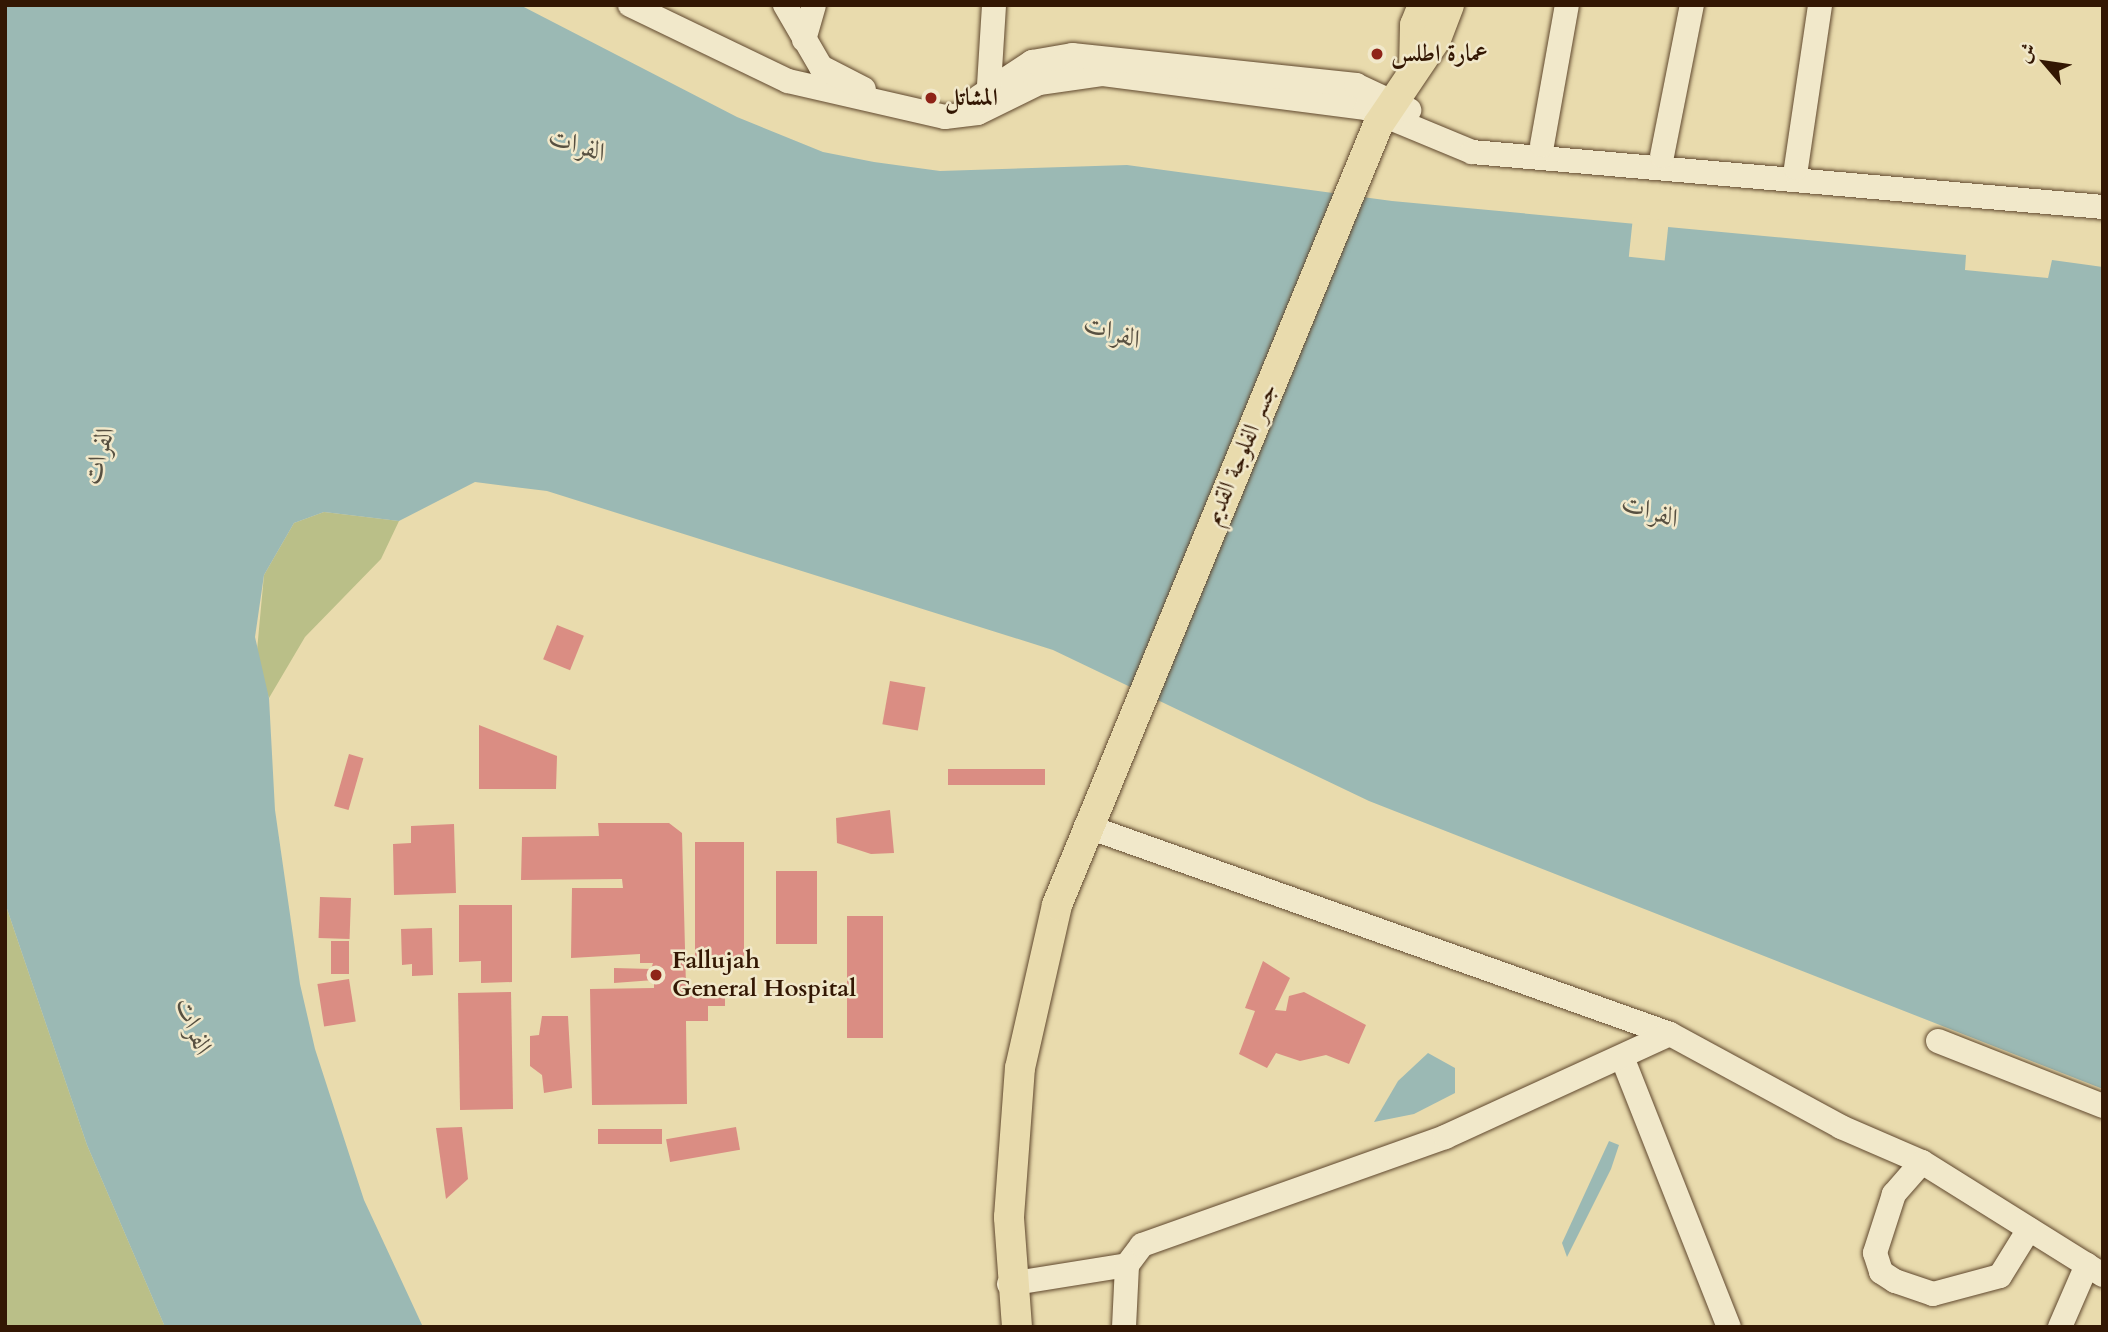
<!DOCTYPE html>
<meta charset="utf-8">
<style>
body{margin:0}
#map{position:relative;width:2108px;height:1332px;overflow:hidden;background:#e9dbad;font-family:Cardo,Amiri,serif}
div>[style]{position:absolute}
.green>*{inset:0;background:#babf88}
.water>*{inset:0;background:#9bb9b4}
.pier>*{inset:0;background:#e9dbad;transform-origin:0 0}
.building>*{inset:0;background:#da8d83;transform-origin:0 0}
.roads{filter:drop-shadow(0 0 2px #60482e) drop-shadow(0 0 2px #60482e)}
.minor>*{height:24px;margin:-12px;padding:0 12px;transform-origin:12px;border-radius:12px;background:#f1e8ca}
.major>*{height:30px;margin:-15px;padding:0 15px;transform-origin:15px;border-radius:15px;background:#e9dbad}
.dots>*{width:19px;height:19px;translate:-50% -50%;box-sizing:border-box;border:4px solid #f1e8ca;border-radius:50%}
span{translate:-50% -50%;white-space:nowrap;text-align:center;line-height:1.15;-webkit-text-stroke:5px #f1e8ca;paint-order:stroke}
.poi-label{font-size:24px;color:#331703;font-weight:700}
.left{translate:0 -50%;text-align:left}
.street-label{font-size:24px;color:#331703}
.water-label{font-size:26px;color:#575041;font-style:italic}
.frame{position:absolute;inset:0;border:7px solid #331703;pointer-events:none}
.north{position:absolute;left:2010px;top:28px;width:70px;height:70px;-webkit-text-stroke:5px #f1e8ca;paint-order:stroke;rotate:299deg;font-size:19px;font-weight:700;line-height:28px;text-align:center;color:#331703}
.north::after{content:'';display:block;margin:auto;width:24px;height:32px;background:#331703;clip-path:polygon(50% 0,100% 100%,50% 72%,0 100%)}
</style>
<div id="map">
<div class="green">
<i style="clip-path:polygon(324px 512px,399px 521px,381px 559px,305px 637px,269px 698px,256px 661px,264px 575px,294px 523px)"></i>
<i style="clip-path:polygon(5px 903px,87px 1145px,165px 1327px,5px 1327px)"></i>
</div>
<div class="water">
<i style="clip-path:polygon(5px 5px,520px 5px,737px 117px,823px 152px,874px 162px,940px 171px,1127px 165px,1392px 201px,1966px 255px,1965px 270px,2048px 278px,2052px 260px,2103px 267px,2103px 1089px,1369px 801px,1053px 650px,547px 491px,475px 482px,399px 521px,324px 512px,294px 523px,264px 575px,255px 637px,269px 698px,275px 810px,300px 984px,315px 1049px,364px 1200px,423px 1327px,165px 1327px,87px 1145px,5px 903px)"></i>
<i style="clip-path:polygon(1428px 1053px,1455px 1068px,1455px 1093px,1414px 1114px,1374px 1122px,1398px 1081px)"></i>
<i style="clip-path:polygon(1609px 1141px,1619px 1145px,1611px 1169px,1567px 1257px,1562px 1243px)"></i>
</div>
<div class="pier">
<i style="left:1633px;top:217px;width:36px;height:40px;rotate:6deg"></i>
</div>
<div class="building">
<i style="left:557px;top:625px;width:29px;height:37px;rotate:22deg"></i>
<i style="left:890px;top:681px;width:36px;height:44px;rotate:10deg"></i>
<i style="clip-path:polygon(479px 725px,557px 756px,556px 789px,479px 789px)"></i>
<i style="left:349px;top:754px;width:15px;height:54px;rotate:16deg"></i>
<i style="left:1045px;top:769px;width:16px;height:97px;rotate:90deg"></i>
<i style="clip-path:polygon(890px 810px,894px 853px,871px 854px,837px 843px,836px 818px)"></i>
<i style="clip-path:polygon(598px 823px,669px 823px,682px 833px,686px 987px,725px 987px,725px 1006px,708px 1006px,708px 1021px,686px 1021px,687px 1104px,592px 1105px,590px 989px,654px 988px,654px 980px,614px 983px,614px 968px,651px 969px,653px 963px,640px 963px,640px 954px,571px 958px,572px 888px,623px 888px,622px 879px,521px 880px,522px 837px,599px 836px)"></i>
<i style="clip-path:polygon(454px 824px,456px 893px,394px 895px,393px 844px,411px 843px,411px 826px)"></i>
<i style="left:744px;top:842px;width:117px;height:49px;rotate:90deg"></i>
<i style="left:776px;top:871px;width:41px;height:73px"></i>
<i style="left:320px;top:897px;width:31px;height:41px;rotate:2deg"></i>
<i style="clip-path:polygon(459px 905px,512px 905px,512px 982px,481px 983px,481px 961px,459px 962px)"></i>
<i style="left:847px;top:916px;width:36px;height:122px"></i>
<i style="clip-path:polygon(432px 928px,433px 975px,412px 976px,412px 964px,402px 965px,401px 929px)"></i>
<i style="left:331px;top:941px;width:18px;height:33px"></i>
<i style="clip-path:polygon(1263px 961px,1290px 978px,1275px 1010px,1286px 1011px,1289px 996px,1304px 992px,1366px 1025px,1349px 1064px,1326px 1055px,1300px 1061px,1276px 1053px,1267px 1068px,1239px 1054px,1255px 1011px,1245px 1008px)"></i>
<i style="left:349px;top:979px;width:43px;height:32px;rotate:81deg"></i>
<i style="left:511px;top:992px;width:117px;height:53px;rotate:89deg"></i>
<i style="clip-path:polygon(542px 1016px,568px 1016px,572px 1088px,544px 1093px,542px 1075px,530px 1066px,530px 1036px,539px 1035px)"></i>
<i style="clip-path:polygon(462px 1127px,468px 1179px,446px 1199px,436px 1128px)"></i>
<i style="left:736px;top:1127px;width:23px;height:71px;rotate:80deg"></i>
<i style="left:662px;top:1129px;width:15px;height:64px;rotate:90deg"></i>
</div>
<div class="roads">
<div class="minor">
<i style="left:630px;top:5px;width:175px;rotate:25.7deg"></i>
<i style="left:788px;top:81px;width:161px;rotate:12.9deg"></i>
<i style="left:945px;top:117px;width:33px;rotate:-7deg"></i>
<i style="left:978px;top:113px;width:68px;rotate:-26.2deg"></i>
<i style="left:1039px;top:83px;width:65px;rotate:-8deg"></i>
<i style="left:1103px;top:74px;width:265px;rotate:7.4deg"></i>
<i style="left:1366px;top:108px;width:115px;rotate:22.5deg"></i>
<i style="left:1472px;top:152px;width:633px;rotate:4.98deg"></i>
<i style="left:785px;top:5px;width:72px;rotate:59.9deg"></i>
<i style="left:821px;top:67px;width:48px;rotate:27.1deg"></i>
<i style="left:804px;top:40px;width:36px;rotate:-74deg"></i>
<i style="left:979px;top:97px;width:64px;rotate:-33.4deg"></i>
<i style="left:1032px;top:62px;width:41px;rotate:-9.9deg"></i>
<i style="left:1072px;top:55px;width:286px;rotate:6deg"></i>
<i style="left:1356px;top:85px;width:59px;rotate:25.3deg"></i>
<i style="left:988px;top:101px;width:96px;rotate:-86.4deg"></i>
<i style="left:1542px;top:145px;width:142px;rotate:-79.9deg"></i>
<i style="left:1662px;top:156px;width:154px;rotate:-78.8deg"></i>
<i style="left:1796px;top:168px;width:165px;rotate:-81.6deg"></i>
<i style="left:1086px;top:826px;width:620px;rotate:19.6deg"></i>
<i style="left:1670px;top:1034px;width:195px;rotate:28.5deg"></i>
<i style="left:1841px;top:1127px;width:88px;rotate:23.4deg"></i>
<i style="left:1922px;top:1162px;width:213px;rotate:32deg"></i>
<i style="left:1938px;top:1041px;width:177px;rotate:21.5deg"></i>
<i style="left:1622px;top:1057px;width:290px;rotate:68.4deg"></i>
<i style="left:1922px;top:1162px;width:43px;rotate:131.2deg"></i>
<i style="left:1894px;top:1194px;width:62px;rotate:107.9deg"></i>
<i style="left:1875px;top:1253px;width:20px;rotate:72deg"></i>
<i style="left:1881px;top:1272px;width:17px;rotate:33deg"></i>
<i style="left:1895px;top:1281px;width:40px;rotate:18.9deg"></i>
<i style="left:1933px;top:1294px;width:69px;rotate:-15deg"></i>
<i style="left:2000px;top:1276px;width:55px;rotate:-58.3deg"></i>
<i style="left:1009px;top:1284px;width:120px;rotate:-9.1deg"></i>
<i style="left:1124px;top:1327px;width:62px;rotate:-87.2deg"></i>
<i style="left:1127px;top:1265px;width:25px;rotate:-53deg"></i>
<i style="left:1142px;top:1245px;width:322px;rotate:-19.6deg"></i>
<i style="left:1445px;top:1137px;width:247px;rotate:-24.6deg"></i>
<i style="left:2060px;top:1327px;width:68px;rotate:-66.5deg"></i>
</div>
<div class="major">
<i style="left:1414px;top:70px;width:45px;rotate:-88.7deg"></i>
<i style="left:1415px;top:25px;width:22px;rotate:-68deg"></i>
<i style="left:1017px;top:1327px;width:110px;rotate:-94.2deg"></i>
<i style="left:1009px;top:1217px;width:149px;rotate:-85.8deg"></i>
<i style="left:1020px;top:1068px;width:167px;rotate:-77.2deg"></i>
<i style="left:1057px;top:905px;width:843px;rotate:-67.63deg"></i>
<i style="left:1378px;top:125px;width:104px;rotate:-56deg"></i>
<i style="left:1436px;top:39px;width:36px;rotate:-69deg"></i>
</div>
</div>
<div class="dots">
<i style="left:1377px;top:54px;background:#8f2418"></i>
<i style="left:931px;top:98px;background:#8f2418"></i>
<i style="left:656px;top:975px;background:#8f2418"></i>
</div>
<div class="poi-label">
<span class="left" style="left:1391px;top:54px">عمارة اطلس</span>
<span class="left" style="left:945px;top:98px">المشاتل</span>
<span class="left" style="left:672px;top:975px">Fallujah<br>General Hospital</span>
</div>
<div class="street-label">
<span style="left:1241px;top:454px;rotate:-67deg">جسر الفلوجة القديم</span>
</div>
<div class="water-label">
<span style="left:578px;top:145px;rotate:18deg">الفرات</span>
<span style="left:1113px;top:332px;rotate:18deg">الفرات</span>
<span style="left:99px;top:455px;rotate:-75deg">الفرات</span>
<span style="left:1651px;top:511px;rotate:18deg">الفرات</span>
<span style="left:194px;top:1027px;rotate:68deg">الفرات</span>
</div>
<div class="frame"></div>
<div class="north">ش</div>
</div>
